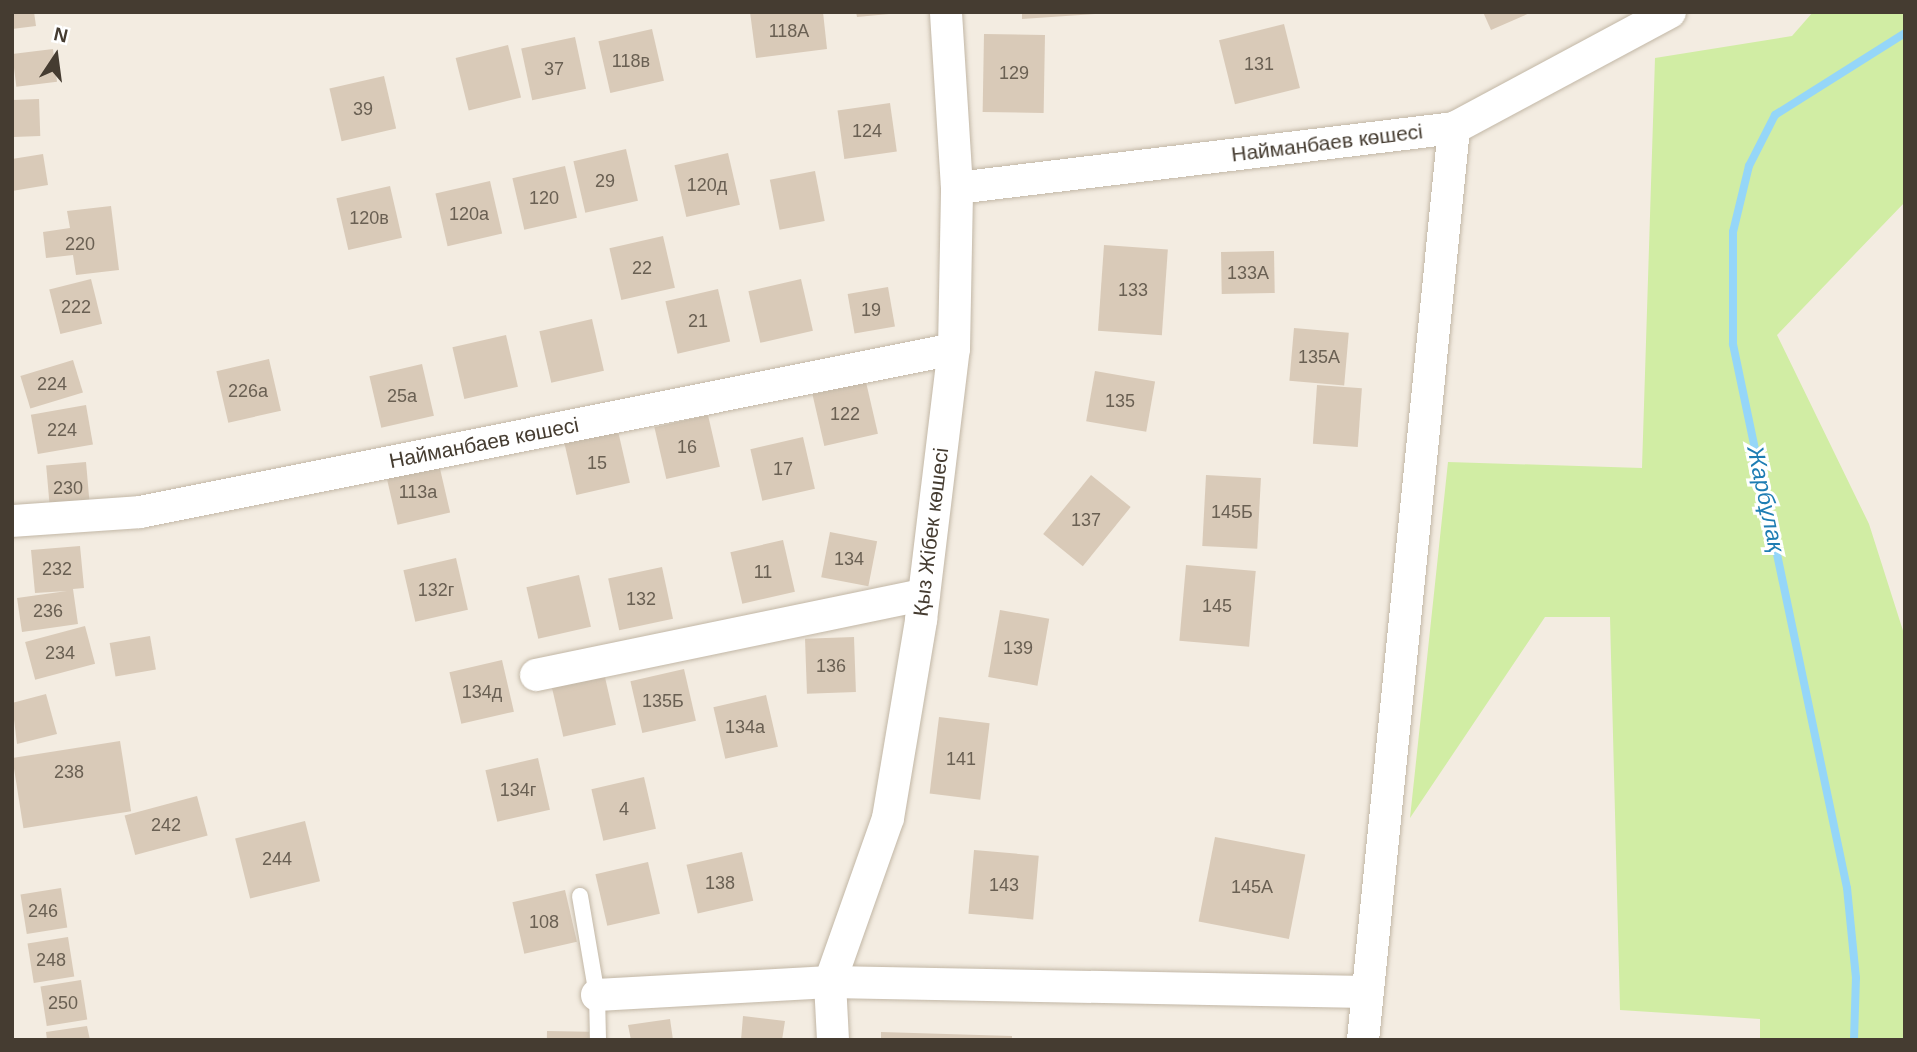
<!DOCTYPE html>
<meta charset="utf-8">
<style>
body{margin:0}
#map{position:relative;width:1917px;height:1052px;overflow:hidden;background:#f3ece1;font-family:Arial,sans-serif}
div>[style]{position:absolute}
.green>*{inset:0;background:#d1eda4}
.stream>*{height:8px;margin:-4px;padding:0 4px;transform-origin:4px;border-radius:4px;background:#95d6f8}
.building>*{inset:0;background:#d9cab8;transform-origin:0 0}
.roads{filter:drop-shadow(0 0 2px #c2b7a6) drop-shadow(0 0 2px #c2b7a6)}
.service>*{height:16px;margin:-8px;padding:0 8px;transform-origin:8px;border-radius:8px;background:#fff}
.minor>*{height:32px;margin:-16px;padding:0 16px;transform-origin:16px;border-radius:16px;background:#fff}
span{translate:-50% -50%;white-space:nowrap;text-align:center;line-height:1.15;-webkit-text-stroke:6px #fff;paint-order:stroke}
.number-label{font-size:18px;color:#6a6053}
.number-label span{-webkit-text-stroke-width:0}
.street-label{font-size:21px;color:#453c31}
.water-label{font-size:23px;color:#1e7db3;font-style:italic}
.frame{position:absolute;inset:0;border:14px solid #453c31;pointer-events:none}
.north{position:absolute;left:21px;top:21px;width:70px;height:70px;-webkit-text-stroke:5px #fff;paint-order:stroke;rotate:13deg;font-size:19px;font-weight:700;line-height:28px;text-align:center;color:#453c31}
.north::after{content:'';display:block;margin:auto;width:24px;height:32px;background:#453c31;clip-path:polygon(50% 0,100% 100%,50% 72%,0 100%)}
</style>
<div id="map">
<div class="green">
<i style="clip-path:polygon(1813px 12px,1905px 12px,1905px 202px,1777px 335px,1869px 524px,1905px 637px,1905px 1040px,1760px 1040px,1760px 1019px,1620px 1010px,1610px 617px,1545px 617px,1410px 818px,1448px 462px,1642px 468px,1655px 58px,1792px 36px)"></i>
</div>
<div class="stream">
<i style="left:1854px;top:1040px;width:62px;rotate:-88.2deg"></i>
<i style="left:1856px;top:978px;width:90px;rotate:-95.7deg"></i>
<i style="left:1847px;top:888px;width:556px;rotate:-101.84deg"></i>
<i style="left:1733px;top:344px;width:112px;rotate:-90deg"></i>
<i style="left:1733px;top:232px;width:68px;rotate:-76.4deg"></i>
<i style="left:1749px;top:166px;width:57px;rotate:-63deg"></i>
<i style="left:1775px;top:115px;width:154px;rotate:-32.2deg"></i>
</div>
<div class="building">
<i style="clip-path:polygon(12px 12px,34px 12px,36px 26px,12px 29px)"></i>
<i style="clip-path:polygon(750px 12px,823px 12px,827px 49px,756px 58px)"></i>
<i style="clip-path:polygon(856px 12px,889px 12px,889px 14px,857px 17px)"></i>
<i style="clip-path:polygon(1022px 12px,1095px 12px,1095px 14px,1022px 19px)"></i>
<i style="clip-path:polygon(1483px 12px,1532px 12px,1491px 30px)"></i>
<i style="left:1284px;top:24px;width:66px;height:67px;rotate:76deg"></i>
<i style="left:652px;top:29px;width:53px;height:55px;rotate:77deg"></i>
<i style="left:984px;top:34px;width:61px;height:78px;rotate:1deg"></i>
<i style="left:575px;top:37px;width:53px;height:55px;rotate:78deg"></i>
<i style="left:508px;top:45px;width:54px;height:54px;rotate:76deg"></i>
<i style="left:53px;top:49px;width:33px;height:41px;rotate:83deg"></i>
<i style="left:384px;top:76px;width:54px;height:56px;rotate:77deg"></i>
<i style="left:39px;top:99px;width:37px;height:27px;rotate:88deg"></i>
<i style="left:890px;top:103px;width:49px;height:53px;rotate:82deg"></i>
<i style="left:626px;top:149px;width:53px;height:54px;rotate:77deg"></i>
<i style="left:728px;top:153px;width:53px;height:55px;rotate:77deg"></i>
<i style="clip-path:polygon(43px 154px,48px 185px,12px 191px,12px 159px)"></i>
<i style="left:565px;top:166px;width:53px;height:54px;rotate:77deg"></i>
<i style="left:815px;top:171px;width:51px;height:46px;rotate:79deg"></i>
<i style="left:490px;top:181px;width:54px;height:56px;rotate:77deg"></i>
<i style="left:390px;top:186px;width:53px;height:55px;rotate:77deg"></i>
<i style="clip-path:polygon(111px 206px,119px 270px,76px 275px,73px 255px,46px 258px,43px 232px,70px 228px,67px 211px)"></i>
<i style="left:663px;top:236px;width:53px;height:55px;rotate:77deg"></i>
<i style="left:1104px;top:245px;width:64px;height:86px;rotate:4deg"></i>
<i style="left:1274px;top:251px;width:42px;height:53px;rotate:89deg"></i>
<i style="left:91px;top:279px;width:46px;height:43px;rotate:76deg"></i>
<i style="left:801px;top:279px;width:53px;height:54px;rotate:77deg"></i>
<i style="left:888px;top:287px;width:40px;height:41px;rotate:80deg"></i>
<i style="left:718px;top:289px;width:54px;height:54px;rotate:77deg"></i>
<i style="left:592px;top:319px;width:53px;height:54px;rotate:77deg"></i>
<i style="left:1294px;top:328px;width:55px;height:53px;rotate:5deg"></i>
<i style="left:506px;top:335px;width:53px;height:55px;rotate:77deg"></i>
<i style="left:269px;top:359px;width:53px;height:54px;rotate:77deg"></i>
<i style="left:73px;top:360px;width:34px;height:55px;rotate:73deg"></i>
<i style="left:422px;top:364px;width:53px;height:54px;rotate:77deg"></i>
<i style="left:1095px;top:371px;width:61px;height:51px;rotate:10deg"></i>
<i style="left:866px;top:382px;width:53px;height:55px;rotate:77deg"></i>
<i style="left:1317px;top:385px;width:45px;height:59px;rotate:4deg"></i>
<i style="left:86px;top:405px;width:40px;height:56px;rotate:80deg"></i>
<i style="left:708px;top:415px;width:53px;height:55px;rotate:77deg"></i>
<i style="left:618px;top:431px;width:53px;height:55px;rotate:77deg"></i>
<i style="left:803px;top:437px;width:53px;height:54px;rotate:77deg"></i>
<i style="left:438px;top:460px;width:54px;height:54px;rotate:77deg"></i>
<i style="left:86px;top:462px;width:49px;height:40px;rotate:85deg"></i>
<i style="left:1091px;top:475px;width:51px;height:76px;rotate:39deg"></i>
<i style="left:1206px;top:475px;width:55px;height:71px;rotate:3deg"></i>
<i style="left:830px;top:532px;width:48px;height:46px;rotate:11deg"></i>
<i style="left:783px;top:540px;width:53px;height:54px;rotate:77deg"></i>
<i style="clip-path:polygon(80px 546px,84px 588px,73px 589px,78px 624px,22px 632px,17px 598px,67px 591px,35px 593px,31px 550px)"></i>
<i style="left:456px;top:558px;width:53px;height:54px;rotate:77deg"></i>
<i style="left:1186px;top:565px;width:70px;height:76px;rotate:5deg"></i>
<i style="left:662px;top:567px;width:53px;height:55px;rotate:78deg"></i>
<i style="left:579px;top:575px;width:53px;height:54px;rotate:77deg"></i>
<i style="left:1000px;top:610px;width:50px;height:68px;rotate:10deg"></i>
<i style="left:85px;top:626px;width:39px;height:62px;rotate:75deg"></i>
<i style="left:150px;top:636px;width:34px;height:41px;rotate:80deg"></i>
<i style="left:854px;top:637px;width:55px;height:49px;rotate:88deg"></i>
<i style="left:502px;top:660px;width:53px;height:54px;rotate:77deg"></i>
<i style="left:684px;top:669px;width:53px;height:55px;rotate:77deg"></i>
<i style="left:604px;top:673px;width:53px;height:54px;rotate:77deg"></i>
<i style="clip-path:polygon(46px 694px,57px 734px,17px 744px,12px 703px)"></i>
<i style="left:766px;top:695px;width:53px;height:54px;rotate:77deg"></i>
<i style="left:939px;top:717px;width:51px;height:77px;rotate:7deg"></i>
<i style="left:120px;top:741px;width:71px;height:109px;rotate:81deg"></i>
<i style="left:538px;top:758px;width:53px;height:54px;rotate:77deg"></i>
<i style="left:644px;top:777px;width:53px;height:54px;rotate:77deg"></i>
<i style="left:197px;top:796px;width:41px;height:75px;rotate:75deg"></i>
<i style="left:305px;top:821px;width:62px;height:72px;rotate:76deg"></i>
<i style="left:1215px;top:837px;width:92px;height:86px;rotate:11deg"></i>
<i style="left:974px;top:850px;width:65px;height:64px;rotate:5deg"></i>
<i style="left:742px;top:852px;width:50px;height:57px;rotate:77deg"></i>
<i style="left:648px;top:862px;width:53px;height:54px;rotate:77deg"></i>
<i style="left:61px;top:888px;width:40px;height:41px;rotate:81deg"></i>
<i style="left:565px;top:890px;width:53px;height:54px;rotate:77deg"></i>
<i style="left:68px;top:937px;width:40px;height:41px;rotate:81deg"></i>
<i style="left:81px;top:980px;width:40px;height:41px;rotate:81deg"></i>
<i style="clip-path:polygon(743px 1016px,785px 1021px,782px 1040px,741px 1040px)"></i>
<i style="clip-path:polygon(670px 1019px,673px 1040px,631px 1040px,628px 1025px)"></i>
<i style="clip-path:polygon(87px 1026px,90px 1040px,47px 1040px,46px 1032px)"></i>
<i style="left:547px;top:1031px;width:42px;height:9px;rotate:1deg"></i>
<i style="clip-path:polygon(881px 1032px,1012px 1036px,1012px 1040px,881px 1040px)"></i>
</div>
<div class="roads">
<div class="service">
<i style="left:580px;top:896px;width:100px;rotate:80.3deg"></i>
<i style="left:597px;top:995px;width:45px;rotate:88.7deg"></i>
</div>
<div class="minor">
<i style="left:957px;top:188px;width:501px;rotate:-6.88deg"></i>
<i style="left:1454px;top:128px;width:245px;rotate:-28.2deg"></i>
<i style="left:12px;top:521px;width:128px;rotate:-4deg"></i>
<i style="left:140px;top:512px;width:830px;rotate:-11.32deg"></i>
<i style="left:536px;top:675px;width:396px;rotate:-11.7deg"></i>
<i style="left:597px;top:995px;width:233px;rotate:-3.2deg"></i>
<i style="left:830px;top:982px;width:536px;rotate:1.07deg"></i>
<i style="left:833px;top:1040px;width:58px;rotate:-93deg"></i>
<i style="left:830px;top:982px;width:174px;rotate:-70.5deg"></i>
<i style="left:888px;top:818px;width:201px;rotate:-80.5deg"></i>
<i style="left:921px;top:620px;width:273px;rotate:-83.1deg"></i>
<i style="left:954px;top:349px;width:161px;rotate:-88.9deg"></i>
<i style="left:957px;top:188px;width:176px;rotate:-93.6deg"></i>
<i style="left:1363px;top:1040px;width:917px;rotate:-84.3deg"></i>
</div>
</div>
<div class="number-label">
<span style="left:789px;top:31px">118А</span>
<span style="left:631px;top:61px">118в</span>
<span style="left:1259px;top:64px">131</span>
<span style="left:554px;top:69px">37</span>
<span style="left:1014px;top:73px">129</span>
<span style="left:363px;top:109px">39</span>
<span style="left:867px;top:131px">124</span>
<span style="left:605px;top:181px">29</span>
<span style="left:707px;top:185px">120д</span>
<span style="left:544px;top:198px">120</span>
<span style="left:469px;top:214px">120а</span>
<span style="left:369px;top:218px">120в</span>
<span style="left:80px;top:244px">220</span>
<span style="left:642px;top:268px">22</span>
<span style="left:1248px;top:273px">133А</span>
<span style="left:1133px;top:290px">133</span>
<span style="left:76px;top:307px">222</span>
<span style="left:871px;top:310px">19</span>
<span style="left:698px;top:321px">21</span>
<span style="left:1319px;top:357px">135А</span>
<span style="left:52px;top:384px">224</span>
<span style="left:248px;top:391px">226а</span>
<span style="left:402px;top:396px">25а</span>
<span style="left:1120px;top:401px">135</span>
<span style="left:845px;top:414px">122</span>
<span style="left:62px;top:430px">224</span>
<span style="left:687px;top:447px">16</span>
<span style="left:597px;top:463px">15</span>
<span style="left:783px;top:469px">17</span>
<span style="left:68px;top:488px">230</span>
<span style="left:418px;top:492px">113а</span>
<span style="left:1232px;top:512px">145Б</span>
<span style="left:1086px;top:520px">137</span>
<span style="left:849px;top:559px">134</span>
<span style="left:57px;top:569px">232</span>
<span style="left:763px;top:572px">11</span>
<span style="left:436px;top:590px">132г</span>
<span style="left:641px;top:599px">132</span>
<span style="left:1217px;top:606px">145</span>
<span style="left:48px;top:611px">236</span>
<span style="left:1018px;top:648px">139</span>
<span style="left:60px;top:653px">234</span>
<span style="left:831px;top:666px">136</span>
<span style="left:482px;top:692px">134д</span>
<span style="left:663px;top:701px">135Б</span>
<span style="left:745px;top:727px">134а</span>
<span style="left:961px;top:759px">141</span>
<span style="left:69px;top:772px">238</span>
<span style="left:518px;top:790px">134г</span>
<span style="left:624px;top:809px">4</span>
<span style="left:166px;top:825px">242</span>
<span style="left:277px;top:859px">244</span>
<span style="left:720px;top:883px">138</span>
<span style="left:1004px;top:885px">143</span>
<span style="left:1252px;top:887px">145А</span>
<span style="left:43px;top:911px">246</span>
<span style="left:544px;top:922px">108</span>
<span style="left:51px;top:960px">248</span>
<span style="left:63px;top:1003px">250</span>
</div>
<div class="street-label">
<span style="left:1327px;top:143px;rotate:-7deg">Найманбаев көшесі</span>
<span style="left:484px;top:443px;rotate:-11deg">Найманбаев көшесі</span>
<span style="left:931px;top:532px;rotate:-83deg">Қыз Жібек көшесі</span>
</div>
<div class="water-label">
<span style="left:1766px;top:499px;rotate:78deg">Жарбұлақ</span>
</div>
<div class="frame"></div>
<div class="north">N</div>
</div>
